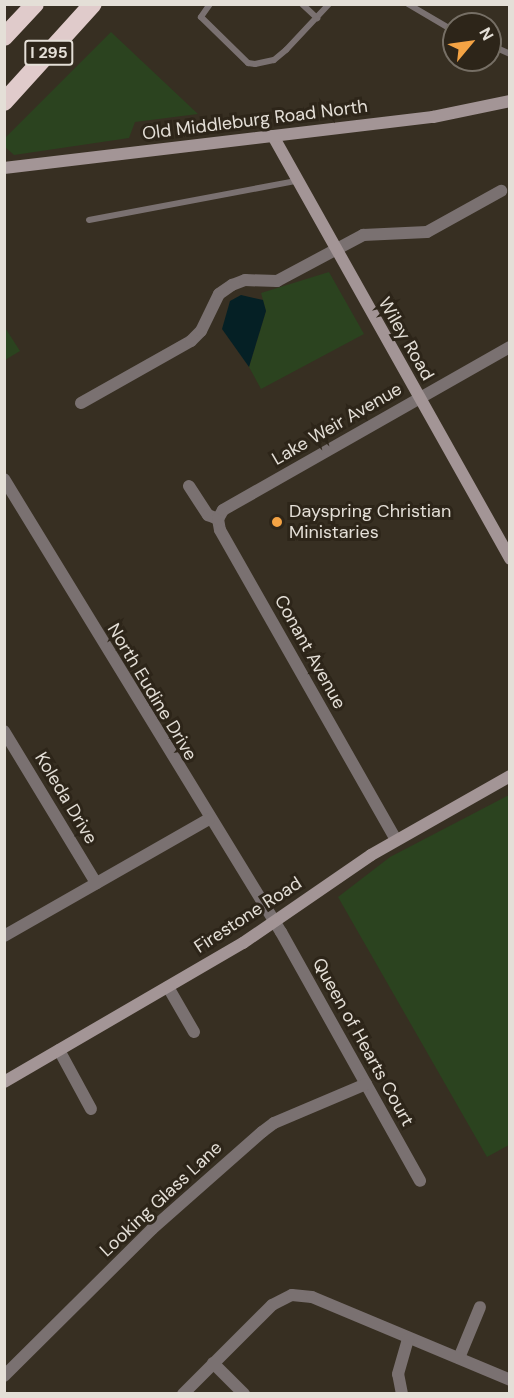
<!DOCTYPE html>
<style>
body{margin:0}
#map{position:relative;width:514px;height:1398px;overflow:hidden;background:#372f22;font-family:"DM Sans",sans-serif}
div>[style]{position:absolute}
.green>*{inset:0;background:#2b431f}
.water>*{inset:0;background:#052025}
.lane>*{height:6px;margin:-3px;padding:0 3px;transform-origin:3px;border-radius:3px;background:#7a7171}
.street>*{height:12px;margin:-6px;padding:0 6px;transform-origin:6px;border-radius:6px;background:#7a7171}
.secondary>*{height:12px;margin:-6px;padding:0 6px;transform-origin:6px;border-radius:6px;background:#a39596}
.highway>*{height:18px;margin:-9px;padding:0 9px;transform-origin:9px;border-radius:9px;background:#e0cbcb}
.dots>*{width:16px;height:16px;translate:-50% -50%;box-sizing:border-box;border:3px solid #2d2519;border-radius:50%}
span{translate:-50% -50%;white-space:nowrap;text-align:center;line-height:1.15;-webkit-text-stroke:6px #2d2519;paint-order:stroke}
.shield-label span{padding:2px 4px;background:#2d2519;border:2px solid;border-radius:4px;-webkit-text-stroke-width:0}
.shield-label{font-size:16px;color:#e4dfd7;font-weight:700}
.street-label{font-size:18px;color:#e4dfd7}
.poi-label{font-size:18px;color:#e4dfd7}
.left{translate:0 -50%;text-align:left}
.frame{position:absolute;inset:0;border:6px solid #e4dfd7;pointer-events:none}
.north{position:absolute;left:442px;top:12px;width:60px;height:60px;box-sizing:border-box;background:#2d2519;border:2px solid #766f65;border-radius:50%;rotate:61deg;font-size:16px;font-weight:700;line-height:24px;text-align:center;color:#e4dfd7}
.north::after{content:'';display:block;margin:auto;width:21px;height:27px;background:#f4a344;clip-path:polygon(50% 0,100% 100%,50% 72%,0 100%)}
</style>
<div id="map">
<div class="green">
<i style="clip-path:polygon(111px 32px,198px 114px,135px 122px,129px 138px,14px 155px,5px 147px,5px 138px)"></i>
<i style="clip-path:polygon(329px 272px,364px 334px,261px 389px,249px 367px,266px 311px,261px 293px)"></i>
<i style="clip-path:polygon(4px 326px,20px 351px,5px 360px,4px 360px)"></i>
<i style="clip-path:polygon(509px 795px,509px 1145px,487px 1157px,338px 897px,390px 857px)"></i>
</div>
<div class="water">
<i style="clip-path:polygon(241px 295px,263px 300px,266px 311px,249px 367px,222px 329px,230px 301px)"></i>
</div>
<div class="lane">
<i style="left:210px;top:4px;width:16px;rotate:125deg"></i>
<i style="left:201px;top:17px;width:66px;rotate:44.4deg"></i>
<i style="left:248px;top:63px;width:7px;rotate:8deg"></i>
<i style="left:255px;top:64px;width:19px;rotate:-12deg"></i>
<i style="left:274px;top:60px;width:16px;rotate:-40deg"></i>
<i style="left:286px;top:50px;width:63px;rotate:-46.9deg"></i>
<i style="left:302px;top:4px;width:21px;rotate:43deg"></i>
<i style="left:408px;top:4px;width:53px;rotate:30.4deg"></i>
<i style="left:490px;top:45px;width:22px;rotate:24deg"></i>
<i style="left:89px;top:220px;width:211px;rotate:-10.7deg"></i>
</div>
<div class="street">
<i style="left:81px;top:403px;width:126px;rotate:-29.4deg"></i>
<i style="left:191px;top:341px;width:14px;rotate:-45deg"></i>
<i style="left:201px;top:331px;width:41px;rotate:-64.1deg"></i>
<i style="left:219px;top:294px;width:16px;rotate:-35deg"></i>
<i style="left:232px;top:285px;width:14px;rotate:-21deg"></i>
<i style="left:245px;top:280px;width:32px;rotate:2deg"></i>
<i style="left:277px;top:281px;width:98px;rotate:-28.1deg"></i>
<i style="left:363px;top:235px;width:64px;rotate:-2.7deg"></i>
<i style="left:427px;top:232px;width:85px;rotate:-29deg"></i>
<i style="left:4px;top:479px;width:531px;rotate:58.56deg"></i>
<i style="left:281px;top:932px;width:285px;rotate:60.8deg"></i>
<i style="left:189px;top:486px;width:35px;rotate:57deg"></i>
<i style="left:208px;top:515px;width:11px;rotate:22deg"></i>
<i style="left:218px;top:519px;width:11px;rotate:80deg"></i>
<i style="left:220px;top:530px;width:356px;rotate:60.4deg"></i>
<i style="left:218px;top:519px;width:10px;rotate:-61deg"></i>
<i style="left:223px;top:510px;width:330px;rotate:-29.6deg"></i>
<i style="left:4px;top:731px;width:178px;rotate:58.8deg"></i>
<i style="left:4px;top:936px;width:236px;rotate:-29.7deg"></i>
<i style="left:168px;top:987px;width:52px;rotate:60deg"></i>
<i style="left:59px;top:1050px;width:67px;rotate:61.5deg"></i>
<i style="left:459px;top:1358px;width:55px;rotate:-67.6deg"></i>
<i style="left:213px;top:1363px;width:44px;rotate:45deg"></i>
<i style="left:4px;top:1376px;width:209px;rotate:-44.8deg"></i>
<i style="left:152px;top:1229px;width:147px;rotate:-41.4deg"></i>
<i style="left:262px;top:1132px;width:15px;rotate:-37deg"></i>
<i style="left:274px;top:1123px;width:100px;rotate:-23deg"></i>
<i style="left:183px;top:1394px;width:126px;rotate:-45deg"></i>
<i style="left:272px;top:1305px;width:22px;rotate:-27deg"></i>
<i style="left:292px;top:1295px;width:20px;rotate:6deg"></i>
<i style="left:312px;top:1297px;width:215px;rotate:22.7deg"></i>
<i style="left:402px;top:1394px;width:20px;rotate:-101deg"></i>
<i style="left:398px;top:1374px;width:37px;rotate:-74deg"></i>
</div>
<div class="secondary">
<i style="left:273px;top:136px;width:485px;rotate:60.7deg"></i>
<i style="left:4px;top:168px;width:432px;rotate:-6.8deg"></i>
<i style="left:433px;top:117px;width:79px;rotate:-11.7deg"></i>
<i style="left:4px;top:1082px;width:276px;rotate:-30.2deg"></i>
<i style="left:243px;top:943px;width:155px;rotate:-34.5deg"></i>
<i style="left:371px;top:855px;width:160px;rotate:-29.6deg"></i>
</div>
<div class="highway">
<i style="left:4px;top:37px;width:45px;rotate:-46.8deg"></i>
<i style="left:4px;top:102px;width:132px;rotate:-47.8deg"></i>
</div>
<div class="dots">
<i style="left:277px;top:522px;background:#f4a344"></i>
</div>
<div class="shield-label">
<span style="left:49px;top:53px">I 295</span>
</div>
<div class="street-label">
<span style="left:255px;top:120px;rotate:-7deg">Old Middleburg Road North</span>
<span style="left:406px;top:339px;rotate:60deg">Wiley Road</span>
<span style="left:337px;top:424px;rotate:-30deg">Lake Weir Avenue</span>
<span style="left:310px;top:652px;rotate:61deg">Conant Avenue</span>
<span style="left:152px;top:692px;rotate:59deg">North Eudine Drive</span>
<span style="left:66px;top:798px;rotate:59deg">Koleda Drive</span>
<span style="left:248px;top:915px;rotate:-33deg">Firestone Road</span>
<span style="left:363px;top:1042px;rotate:61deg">Queen of Hearts Court</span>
<span style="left:161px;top:1199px;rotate:-43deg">Looking Glass Lane</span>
</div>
<div class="poi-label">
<span class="left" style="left:289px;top:522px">Dayspring Christian<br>Ministaries</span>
</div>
<div class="frame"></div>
<div class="north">N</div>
</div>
